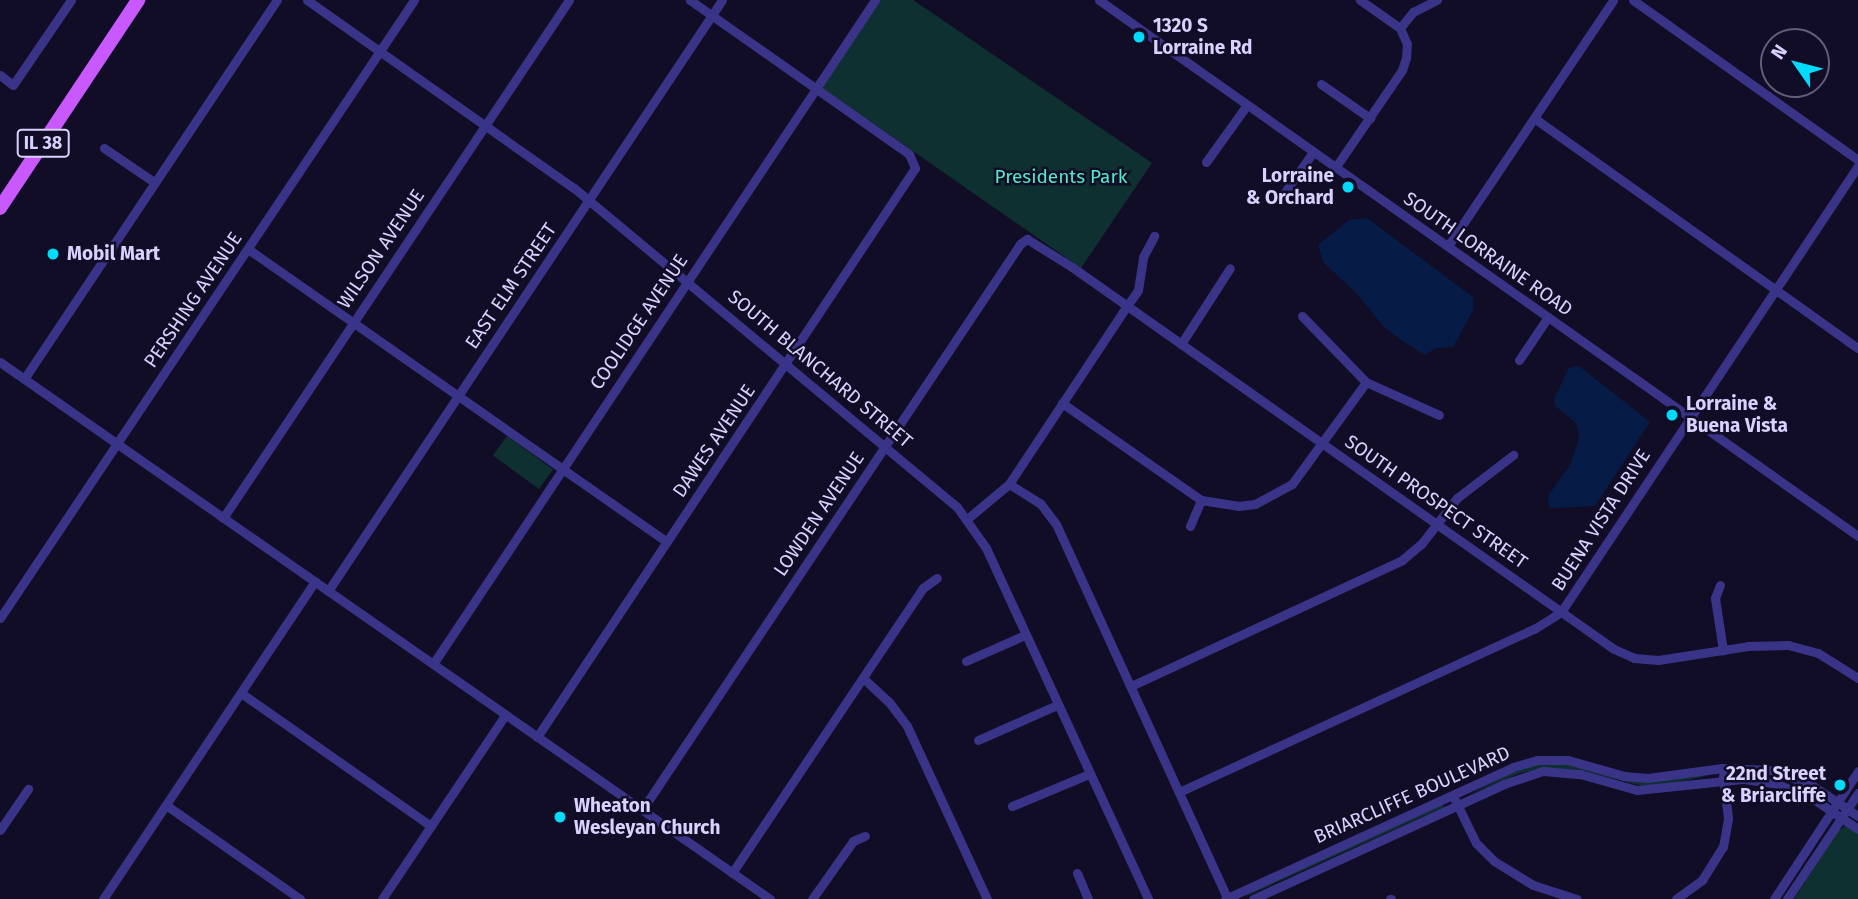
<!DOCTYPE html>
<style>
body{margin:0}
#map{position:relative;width:1858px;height:899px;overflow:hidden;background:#120d26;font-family:"Fira Sans",sans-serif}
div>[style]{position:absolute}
.green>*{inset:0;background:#0f3030;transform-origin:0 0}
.water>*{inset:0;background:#061b46}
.street>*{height:9px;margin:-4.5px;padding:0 4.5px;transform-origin:4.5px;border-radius:4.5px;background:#3a3489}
.primary>*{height:14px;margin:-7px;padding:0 7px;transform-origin:7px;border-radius:7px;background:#c759ff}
.dots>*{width:19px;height:19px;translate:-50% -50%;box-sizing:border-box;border:4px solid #120d26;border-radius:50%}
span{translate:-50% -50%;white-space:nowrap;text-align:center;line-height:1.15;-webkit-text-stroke:5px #120d26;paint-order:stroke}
.shield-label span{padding:2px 5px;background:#120d26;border:2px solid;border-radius:5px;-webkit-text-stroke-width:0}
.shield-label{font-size:18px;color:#d9d2ff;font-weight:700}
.poi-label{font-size:19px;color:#d9d2ff;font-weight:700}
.left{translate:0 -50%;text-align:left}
.right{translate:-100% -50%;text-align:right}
.park-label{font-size:19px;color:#54e9c9}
.street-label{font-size:19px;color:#d9d2ff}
.north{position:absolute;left:1760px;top:28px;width:70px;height:70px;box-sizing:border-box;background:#120d26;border:2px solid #625c7d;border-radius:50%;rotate:305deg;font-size:19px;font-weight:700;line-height:28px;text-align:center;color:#d9d2ff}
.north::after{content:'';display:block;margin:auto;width:24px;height:32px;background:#00dbfd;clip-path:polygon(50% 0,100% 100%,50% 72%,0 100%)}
</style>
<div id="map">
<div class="green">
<i style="clip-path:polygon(881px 0,913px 0,1152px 163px,1081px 268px,821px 87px)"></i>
<i style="left:507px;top:436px;width:57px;height:24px;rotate:36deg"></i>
<i style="clip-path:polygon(1540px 764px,1572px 764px,1635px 781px,1710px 775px,1670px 784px,1642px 786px,1580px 770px,1544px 768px,1520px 773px,1466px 796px,1521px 768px)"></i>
<i style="clip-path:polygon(1442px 803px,1444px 807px,1247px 896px,1247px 893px)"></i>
<i style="clip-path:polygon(1845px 826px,1858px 833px,1858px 899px,1794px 899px,1838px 831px)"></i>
</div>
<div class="water">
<i style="clip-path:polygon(1367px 218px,1473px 297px,1474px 309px,1453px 347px,1436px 348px,1425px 355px,1404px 342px,1384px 327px,1357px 294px,1323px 262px,1318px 245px,1349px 220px)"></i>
<i style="clip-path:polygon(1579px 366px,1650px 422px,1595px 506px,1554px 508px,1549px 507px,1548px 496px,1570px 465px,1579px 438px,1576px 423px,1555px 406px,1554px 399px,1569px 368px)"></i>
</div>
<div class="street">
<i style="left:307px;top:0;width:327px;rotate:35.2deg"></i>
<i style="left:574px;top:188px;width:498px;rotate:39.8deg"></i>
<i style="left:957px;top:507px;width:50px;rotate:54.7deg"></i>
<i style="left:986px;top:548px;width:387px;rotate:65.2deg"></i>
<i style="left:1099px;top:0;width:929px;rotate:35.23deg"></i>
<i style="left:1633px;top:0;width:276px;rotate:35.4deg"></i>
<i style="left:1400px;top:28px;width:21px;rotate:-51deg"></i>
<i style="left:1413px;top:12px;width:27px;rotate:-27deg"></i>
<i style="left:0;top:75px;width:16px;rotate:38deg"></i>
<i style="left:13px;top:85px;width:103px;rotate:-55.7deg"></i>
<i style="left:1321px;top:84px;width:60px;rotate:34.8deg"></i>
<i style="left:1534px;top:118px;width:397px;rotate:35.4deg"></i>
<i style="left:104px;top:148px;width:60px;rotate:34.2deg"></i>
<i style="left:1206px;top:162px;width:70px;rotate:-54.3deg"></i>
<i style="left:1335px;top:168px;width:119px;rotate:-55.6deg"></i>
<i style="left:1402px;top:70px;width:13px;rotate:-72deg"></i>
<i style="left:1406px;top:58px;width:14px;rotate:-86deg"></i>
<i style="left:1407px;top:44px;width:17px;rotate:-114deg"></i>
<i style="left:1400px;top:28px;width:49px;rotate:-145deg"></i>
<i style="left:1280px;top:199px;width:57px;rotate:-54.9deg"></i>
<i style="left:1448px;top:246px;width:296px;rotate:-56.1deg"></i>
<i style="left:248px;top:249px;width:511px;rotate:34.96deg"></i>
<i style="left:1302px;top:316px;width:92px;rotate:45.9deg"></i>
<i style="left:1181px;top:344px;width:90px;rotate:-57.2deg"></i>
<i style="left:1519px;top:360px;width:52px;rotate:-56deg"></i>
<i style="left:0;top:362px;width:939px;rotate:34.89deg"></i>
<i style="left:24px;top:379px;width:456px;rotate:-56.3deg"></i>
<i style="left:1366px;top:382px;width:80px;rotate:24.3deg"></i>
<i style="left:1062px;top:403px;width:169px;rotate:34.9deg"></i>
<i style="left:1201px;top:500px;width:37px;rotate:9deg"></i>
<i style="left:1238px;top:506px;width:17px;rotate:-7deg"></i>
<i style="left:1255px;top:504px;width:42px;rotate:-28.4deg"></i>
<i style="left:1292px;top:484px;width:126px;rotate:-54deg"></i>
<i style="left:1009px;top:484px;width:36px;rotate:32deg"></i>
<i style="left:1040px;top:503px;width:26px;rotate:53deg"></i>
<i style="left:1056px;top:524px;width:413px;rotate:65.4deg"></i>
<i style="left:223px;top:518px;width:623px;rotate:-56.26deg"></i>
<i style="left:967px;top:519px;width:55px;rotate:-39.8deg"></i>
<i style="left:1009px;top:484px;width:214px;rotate:-56.5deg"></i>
<i style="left:1127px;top:306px;width:19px;rotate:-55deg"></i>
<i style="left:1138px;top:290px;width:33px;rotate:-81deg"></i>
<i style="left:1143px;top:257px;width:24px;rotate:-62deg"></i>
<i style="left:1190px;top:526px;width:28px;rotate:-67deg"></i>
<i style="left:1720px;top:585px;width:14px;rotate:111deg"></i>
<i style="left:1715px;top:598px;width:53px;rotate:81.3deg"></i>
<i style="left:328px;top:591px;width:710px;rotate:-56.31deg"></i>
<i style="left:0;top:618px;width:744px;rotate:-56.18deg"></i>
<i style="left:966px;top:661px;width:64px;rotate:-23.8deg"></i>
<i style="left:433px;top:664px;width:798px;rotate:-56.35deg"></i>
<i style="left:863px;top:678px;width:35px;rotate:43deg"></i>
<i style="left:889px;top:702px;width:30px;rotate:53deg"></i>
<i style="left:907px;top:726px;width:191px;rotate:65.2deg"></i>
<i style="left:1131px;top:686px;width:299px;rotate:-24.9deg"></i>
<i style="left:1402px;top:560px;width:26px;rotate:-40deg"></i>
<i style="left:1422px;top:543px;width:57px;rotate:-52.1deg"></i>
<i style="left:1457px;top:498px;width:71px;rotate:-37.5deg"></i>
<i style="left:241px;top:693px;width:232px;rotate:35deg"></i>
<i style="left:537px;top:737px;width:683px;rotate:-56.4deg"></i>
<i style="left:915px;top:168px;width:15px;rotate:-113deg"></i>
<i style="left:909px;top:154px;width:268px;rotate:-144.9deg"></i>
<i style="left:978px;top:740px;width:86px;rotate:-23.9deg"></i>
<i style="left:1179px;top:792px;width:391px;rotate:-24.7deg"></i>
<i style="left:1534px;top:629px;width:32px;rotate:-32deg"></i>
<i style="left:1561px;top:612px;width:536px;rotate:-56.34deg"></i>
<i style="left:1455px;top:800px;width:48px;rotate:64deg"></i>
<i style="left:1476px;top:843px;width:25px;rotate:45deg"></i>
<i style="left:1494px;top:861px;width:46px;rotate:31.6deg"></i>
<i style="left:1533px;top:885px;width:46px;rotate:17.7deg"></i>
<i style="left:166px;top:805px;width:164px;rotate:35deg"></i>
<i style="left:1012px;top:806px;width:83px;rotate:-22.6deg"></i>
<i style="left:642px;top:810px;width:681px;rotate:-56.26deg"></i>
<i style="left:1020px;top:244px;width:9px;rotate:-36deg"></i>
<i style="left:1027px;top:239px;width:53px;rotate:31.9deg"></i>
<i style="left:1072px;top:267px;width:663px;rotate:35.18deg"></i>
<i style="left:1614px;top:649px;width:22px;rotate:24deg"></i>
<i style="left:1634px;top:658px;width:24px;rotate:5deg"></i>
<i style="left:1658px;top:660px;width:91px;rotate:-8.8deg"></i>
<i style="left:1748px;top:646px;width:40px;rotate:-1.4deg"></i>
<i style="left:1788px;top:645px;width:31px;rotate:15deg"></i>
<i style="left:1818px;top:653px;width:47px;rotate:32deg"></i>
<i style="left:0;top:830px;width:50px;rotate:-55.7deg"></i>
<i style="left:732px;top:873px;width:343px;rotate:-56.2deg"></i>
<i style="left:923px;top:588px;width:17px;rotate:-36deg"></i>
<i style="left:1077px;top:873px;width:28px;rotate:67deg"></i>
<i style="left:103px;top:899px;width:382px;rotate:-56.3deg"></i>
<i style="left:382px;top:899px;width:221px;rotate:-56.2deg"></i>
<i style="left:812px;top:899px;width:71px;rotate:-54.7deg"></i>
<i style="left:853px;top:841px;width:13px;rotate:-23deg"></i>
<i style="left:1225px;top:899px;width:317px;rotate:-24.6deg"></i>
<i style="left:1513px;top:767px;width:25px;rotate:-16deg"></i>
<i style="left:1537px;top:760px;width:31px"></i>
<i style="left:1568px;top:760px;width:58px;rotate:15.9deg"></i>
<i style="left:1624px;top:776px;width:24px;rotate:5deg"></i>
<i style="left:1648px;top:778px;width:75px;rotate:-7.7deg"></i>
<i style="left:1722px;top:768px;width:48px;rotate:2.4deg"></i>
<i style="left:1770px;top:770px;width:42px;rotate:19.3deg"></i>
<i style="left:1810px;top:784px;width:58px;rotate:33.7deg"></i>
<i style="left:1253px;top:899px;width:276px;rotate:-24.6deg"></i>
<i style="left:1504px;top:784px;width:41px;rotate:-18.4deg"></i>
<i style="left:1543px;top:771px;width:37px;rotate:5deg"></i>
<i style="left:1580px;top:774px;width:59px;rotate:15.7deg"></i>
<i style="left:1637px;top:790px;width:108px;rotate:-5.9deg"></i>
<i style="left:1744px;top:779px;width:30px;rotate:8deg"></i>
<i style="left:1774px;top:783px;width:41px;rotate:21.5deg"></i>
<i style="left:1812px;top:798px;width:55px;rotate:34deg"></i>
<i style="left:1390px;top:899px;width:1px"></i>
<i style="left:1676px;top:899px;width:32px;rotate:-36deg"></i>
<i style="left:1702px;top:880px;width:39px;rotate:-58deg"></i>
<i style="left:1723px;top:847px;width:29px;rotate:-80deg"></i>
<i style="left:1728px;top:818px;width:43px;rotate:-96.6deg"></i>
<i style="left:1774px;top:899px;width:153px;rotate:-56.7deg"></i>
<i style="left:1787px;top:899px;width:128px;rotate:-56.2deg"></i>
</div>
<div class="primary">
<i style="left:0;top:208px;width:250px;rotate:-56.4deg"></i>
</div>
<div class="dots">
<i style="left:1139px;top:37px;background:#00dbfd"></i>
<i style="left:1348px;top:187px;background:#00dbfd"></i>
<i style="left:53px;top:254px;background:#00dbfd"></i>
<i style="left:1672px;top:415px;background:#00dbfd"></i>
<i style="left:1840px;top:785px;background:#00dbfd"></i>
<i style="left:560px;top:817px;background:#00dbfd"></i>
</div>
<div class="shield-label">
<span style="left:43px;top:143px">IL 38</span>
</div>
<div class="poi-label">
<span class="left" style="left:1153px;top:37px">1320 S<br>Lorraine Rd</span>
<span class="right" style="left:1334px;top:187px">Lorraine<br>&amp; Orchard</span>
<span class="left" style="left:67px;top:254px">Mobil Mart</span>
<span class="left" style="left:1686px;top:415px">Lorraine &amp;<br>Buena Vista</span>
<span class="right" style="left:1826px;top:785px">22nd Street<br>&amp; Briarcliffe</span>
<span class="left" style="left:574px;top:817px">Wheaton<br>Wesleyan Church</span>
</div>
<div class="park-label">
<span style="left:1061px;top:177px">Presidents Park</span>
</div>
<div class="street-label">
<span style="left:381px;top:249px;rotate:-56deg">WILSON AVENUE</span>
<span style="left:1488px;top:254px;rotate:35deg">SOUTH LORRAINE ROAD</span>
<span style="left:511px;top:286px;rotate:-56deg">EAST ELM STREET</span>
<span style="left:193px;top:300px;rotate:-56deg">PERSHING AVENUE</span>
<span style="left:639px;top:322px;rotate:-56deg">COOLIDGE AVENUE</span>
<span style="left:820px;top:369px;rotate:40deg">SOUTH BLANCHARD STREET</span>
<span style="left:714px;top:441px;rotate:-56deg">DAWES AVENUE</span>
<span style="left:1436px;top:502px;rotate:35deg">SOUTH PROSPECT STREET</span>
<span style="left:819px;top:514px;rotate:-56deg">LOWDEN AVENUE</span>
<span style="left:1601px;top:520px;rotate:-57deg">BUENA VISTA DRIVE</span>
<span style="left:1412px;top:795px;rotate:-24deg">BRIARCLIFFE BOULEVARD</span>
</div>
<div class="north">N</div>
</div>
